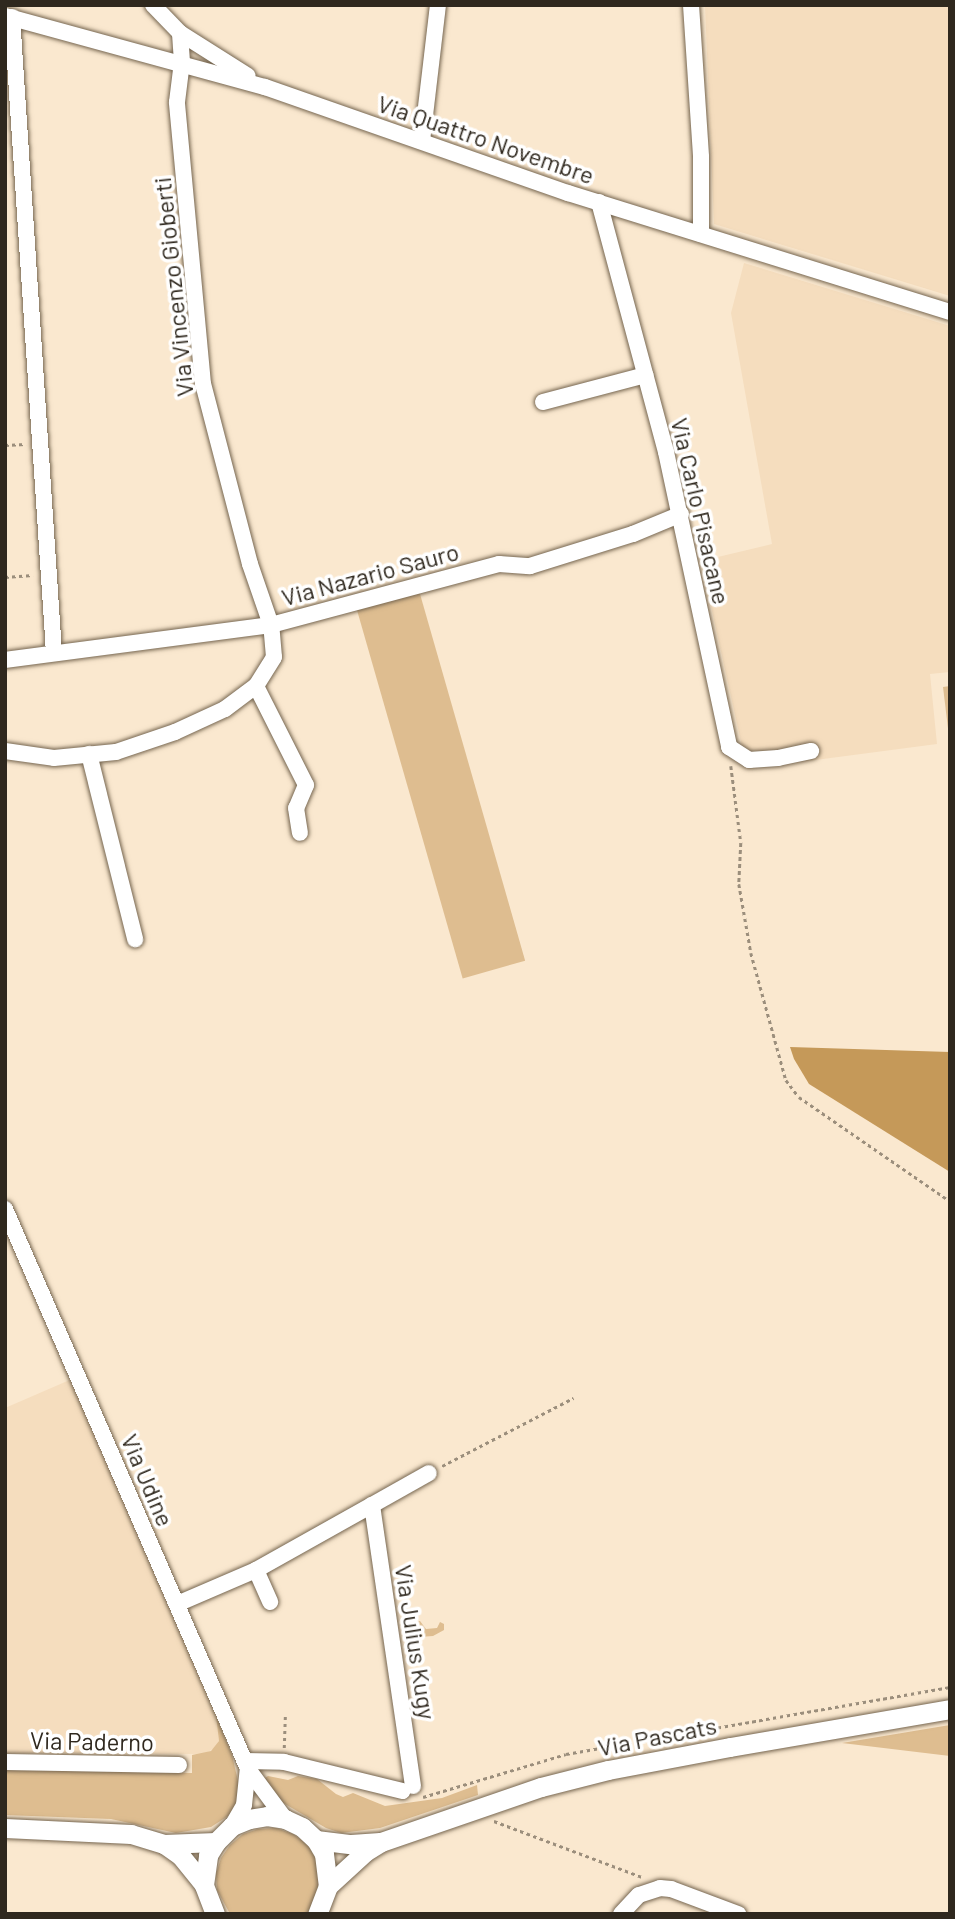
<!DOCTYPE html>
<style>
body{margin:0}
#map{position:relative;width:955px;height:1919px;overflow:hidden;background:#fae8cf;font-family:Barlow,sans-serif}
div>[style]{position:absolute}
.built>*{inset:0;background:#f5ddbe}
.green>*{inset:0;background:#debd90;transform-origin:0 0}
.water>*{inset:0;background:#c59959}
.path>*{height:2.5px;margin-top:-1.25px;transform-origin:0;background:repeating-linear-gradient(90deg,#9b8e7c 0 3.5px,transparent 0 7px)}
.roads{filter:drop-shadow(0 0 2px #75654f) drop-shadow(0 0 2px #75654f)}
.minor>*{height:16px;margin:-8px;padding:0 8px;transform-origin:8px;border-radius:8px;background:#fff}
.major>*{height:19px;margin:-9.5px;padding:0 9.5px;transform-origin:9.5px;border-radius:9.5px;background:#fff}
span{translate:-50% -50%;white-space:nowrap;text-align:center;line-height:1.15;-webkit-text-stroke:7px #fff;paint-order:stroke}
.street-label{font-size:24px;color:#2f281e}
.frame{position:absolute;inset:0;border:7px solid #2f281e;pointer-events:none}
</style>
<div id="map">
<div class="built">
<i style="clip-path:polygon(705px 5px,950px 5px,950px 296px,714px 224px)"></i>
<i style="clip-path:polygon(744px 263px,950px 326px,950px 672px,930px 674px,937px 744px,747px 769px,701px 561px,772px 544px,731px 313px)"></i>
<i style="clip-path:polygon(72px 1379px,216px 1716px,219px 1741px,216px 1747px,205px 1754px,5px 1753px,5px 1408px)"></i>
</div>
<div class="green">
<i style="left:416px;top:580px;width:396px;height:65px;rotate:74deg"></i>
<i style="clip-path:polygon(950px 686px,950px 745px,943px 687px)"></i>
<i style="clip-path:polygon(420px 1621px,426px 1629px,437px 1628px,440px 1622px,444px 1624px,444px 1630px,433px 1636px,406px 1638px,406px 1632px,416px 1631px,416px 1622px)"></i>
<i style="clip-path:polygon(216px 1716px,232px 1755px,241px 1794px,231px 1814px,211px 1827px,176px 1833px,111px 1819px,5px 1815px,5px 1770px,192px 1773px,192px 1755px,211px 1751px,219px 1741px)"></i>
<i style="clip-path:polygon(950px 1725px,950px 1756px,842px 1743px)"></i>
<i style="clip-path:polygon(268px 1776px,288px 1780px,298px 1776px,317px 1779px,336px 1794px,343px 1797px,353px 1793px,385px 1806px,442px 1798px,477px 1785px,478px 1795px,380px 1828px,341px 1833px,326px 1828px,280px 1801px,265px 1778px)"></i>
<i style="clip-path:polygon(276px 1828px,293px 1834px,308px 1845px,317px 1861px,321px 1878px,309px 1912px,230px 1914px,217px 1890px,216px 1874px,221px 1858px,230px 1845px,243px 1834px,258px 1829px)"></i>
</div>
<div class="water">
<i style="clip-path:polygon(790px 1047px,950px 1052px,950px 1172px,809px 1084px,794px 1059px)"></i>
</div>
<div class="path">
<i style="left:5px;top:445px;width:21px;rotate:-3deg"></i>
<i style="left:5px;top:577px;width:28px;rotate:-4deg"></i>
<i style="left:731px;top:766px;width:78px;rotate:82.6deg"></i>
<i style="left:741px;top:843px;width:41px;rotate:92.8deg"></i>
<i style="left:739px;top:884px;width:70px;rotate:80.1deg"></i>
<i style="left:751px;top:953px;width:132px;rotate:74.6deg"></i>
<i style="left:786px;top:1080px;width:21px;rotate:53deg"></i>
<i style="left:799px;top:1097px;width:183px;rotate:34.6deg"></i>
<i style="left:442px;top:1466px;width:148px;rotate:-27.4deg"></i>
<i style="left:284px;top:1748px;width:34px;rotate:-88deg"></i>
<i style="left:423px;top:1797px;width:149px;rotate:-16.7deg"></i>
<i style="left:566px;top:1754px;width:390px;rotate:-9.9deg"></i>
<i style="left:494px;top:1821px;width:158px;rotate:20.7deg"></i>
</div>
<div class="roads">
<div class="minor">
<i style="left:153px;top:5px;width:39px;rotate:46deg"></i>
<i style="left:180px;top:33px;width:80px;rotate:32.3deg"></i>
<i style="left:691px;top:5px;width:152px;rotate:86.2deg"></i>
<i style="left:701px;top:157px;width:77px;rotate:90deg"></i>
<i style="left:5px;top:16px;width:270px;rotate:15.3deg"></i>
<i style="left:265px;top:87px;width:321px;rotate:19.3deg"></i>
<i style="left:568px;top:193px;width:400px;rotate:17.3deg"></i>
<i style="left:12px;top:17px;width:637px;rotate:86.22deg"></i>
<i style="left:422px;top:141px;width:137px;rotate:-83.3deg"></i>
<i style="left:599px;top:202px;width:259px;rotate:75deg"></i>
<i style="left:666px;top:452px;width:302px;rotate:77.9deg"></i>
<i style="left:729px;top:747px;width:24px;rotate:33deg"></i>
<i style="left:749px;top:760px;width:29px;rotate:-4deg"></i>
<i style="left:778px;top:758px;width:34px;rotate:-12deg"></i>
<i style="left:543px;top:402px;width:106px;rotate:-14.7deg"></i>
<i style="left:5px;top:660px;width:268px;rotate:-7.5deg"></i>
<i style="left:271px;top:625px;width:236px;rotate:-15deg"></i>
<i style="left:499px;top:564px;width:31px;rotate:4deg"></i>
<i style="left:530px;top:566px;width:108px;rotate:-17.3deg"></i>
<i style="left:633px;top:534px;width:52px;rotate:-22.6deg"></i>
<i style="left:256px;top:686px;width:111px;rotate:63.2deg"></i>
<i style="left:306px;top:785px;width:25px;rotate:113deg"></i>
<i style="left:296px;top:808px;width:25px;rotate:81deg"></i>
<i style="left:5px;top:751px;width:49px;rotate:8.1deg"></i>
<i style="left:54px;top:758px;width:62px;rotate:-5.5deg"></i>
<i style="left:116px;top:752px;width:62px;rotate:-18.7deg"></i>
<i style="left:175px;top:732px;width:55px;rotate:-24.7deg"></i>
<i style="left:225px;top:709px;width:39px;rotate:-37deg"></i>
<i style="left:256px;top:686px;width:34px;rotate:-58deg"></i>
<i style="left:274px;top:657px;width:32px;rotate:-95deg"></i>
<i style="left:271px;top:625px;width:65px;rotate:-109deg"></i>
<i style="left:250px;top:564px;width:186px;rotate:-104.6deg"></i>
<i style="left:203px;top:384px;width:283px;rotate:-95.3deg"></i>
<i style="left:177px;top:102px;width:40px;rotate:-82.9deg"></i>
<i style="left:182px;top:62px;width:29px;rotate:-94deg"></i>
<i style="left:89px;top:754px;width:191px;rotate:76deg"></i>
<i style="left:5px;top:1209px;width:610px;rotate:66.54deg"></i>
<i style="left:248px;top:1769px;width:62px;rotate:53.5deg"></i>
<i style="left:372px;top:1505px;width:65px;rotate:-29.3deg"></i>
<i style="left:256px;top:1570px;width:35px;rotate:66deg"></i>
<i style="left:177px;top:1604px;width:86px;rotate:-23.3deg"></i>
<i style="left:256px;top:1570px;width:133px;rotate:-29.3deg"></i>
<i style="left:372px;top:1505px;width:284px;rotate:81.7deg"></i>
<i style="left:245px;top:1761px;width:39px;rotate:1deg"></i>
<i style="left:284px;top:1762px;width:122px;rotate:13.8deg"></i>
<i style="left:5px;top:1762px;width:174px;rotate:1deg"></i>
<i style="left:232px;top:1826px;width:24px;rotate:-60deg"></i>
<i style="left:244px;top:1805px;width:36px;rotate:-84deg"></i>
<i style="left:621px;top:1914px;width:26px;rotate:-47deg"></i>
<i style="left:639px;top:1895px;width:22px;rotate:-18deg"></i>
<i style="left:660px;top:1888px;width:11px;rotate:5deg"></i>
<i style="left:671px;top:1889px;width:72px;rotate:20.5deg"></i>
</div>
<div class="major">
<i style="left:5px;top:1828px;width:126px;rotate:2.7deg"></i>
<i style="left:131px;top:1834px;width:34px;rotate:17deg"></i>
<i style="left:164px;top:1844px;width:19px;rotate:35deg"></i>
<i style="left:180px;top:1855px;width:38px;rotate:51deg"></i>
<i style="left:316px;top:1840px;width:35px;rotate:7deg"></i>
<i style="left:351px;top:1844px;width:29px;rotate:-4deg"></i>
<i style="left:164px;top:1844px;width:52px;rotate:-2.2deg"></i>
<i style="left:328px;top:1886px;width:50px;rotate:-42.6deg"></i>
<i style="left:365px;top:1852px;width:19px;rotate:-32deg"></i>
<i style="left:381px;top:1842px;width:169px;rotate:-19deg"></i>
<i style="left:541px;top:1787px;width:69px;rotate:-14.2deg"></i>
<i style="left:608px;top:1770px;width:124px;rotate:-10.7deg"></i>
<i style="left:730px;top:1747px;width:223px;rotate:-9.8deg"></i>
<i style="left:215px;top:1914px;width:31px;rotate:-111deg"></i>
<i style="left:204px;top:1885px;width:30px;rotate:-82deg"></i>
<i style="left:208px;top:1855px;width:15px;rotate:-58deg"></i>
<i style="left:216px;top:1842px;width:23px;rotate:-45deg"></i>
<i style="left:232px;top:1826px;width:18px;rotate:-22deg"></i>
<i style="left:249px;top:1819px;width:18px;rotate:-9deg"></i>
<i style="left:267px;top:1816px;width:18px;rotate:9deg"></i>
<i style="left:285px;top:1819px;width:19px;rotate:25deg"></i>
<i style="left:302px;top:1827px;width:19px;rotate:43deg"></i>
<i style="left:316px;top:1840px;width:16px;rotate:60deg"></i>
<i style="left:324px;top:1854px;width:32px;rotate:83deg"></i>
<i style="left:328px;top:1886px;width:30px;rotate:111deg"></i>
</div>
</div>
<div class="street-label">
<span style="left:486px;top:139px;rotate:19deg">Via Quattro Novembre</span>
<span style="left:173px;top:287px;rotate:-96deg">Via Vincenzo Gioberti</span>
<span style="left:701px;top:511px;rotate:77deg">Via Carlo Pisacane</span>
<span style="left:370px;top:574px;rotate:-15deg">Via Nazario Sauro</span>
<span style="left:148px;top:1480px;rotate:67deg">Via Udine</span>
<span style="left:416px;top:1642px;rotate:81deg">Via Julius Kugy</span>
<span style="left:657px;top:1736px;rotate:-11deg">Via Pascats</span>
<span style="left:92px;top:1741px;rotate:1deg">Via Paderno</span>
</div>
<div class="frame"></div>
</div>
